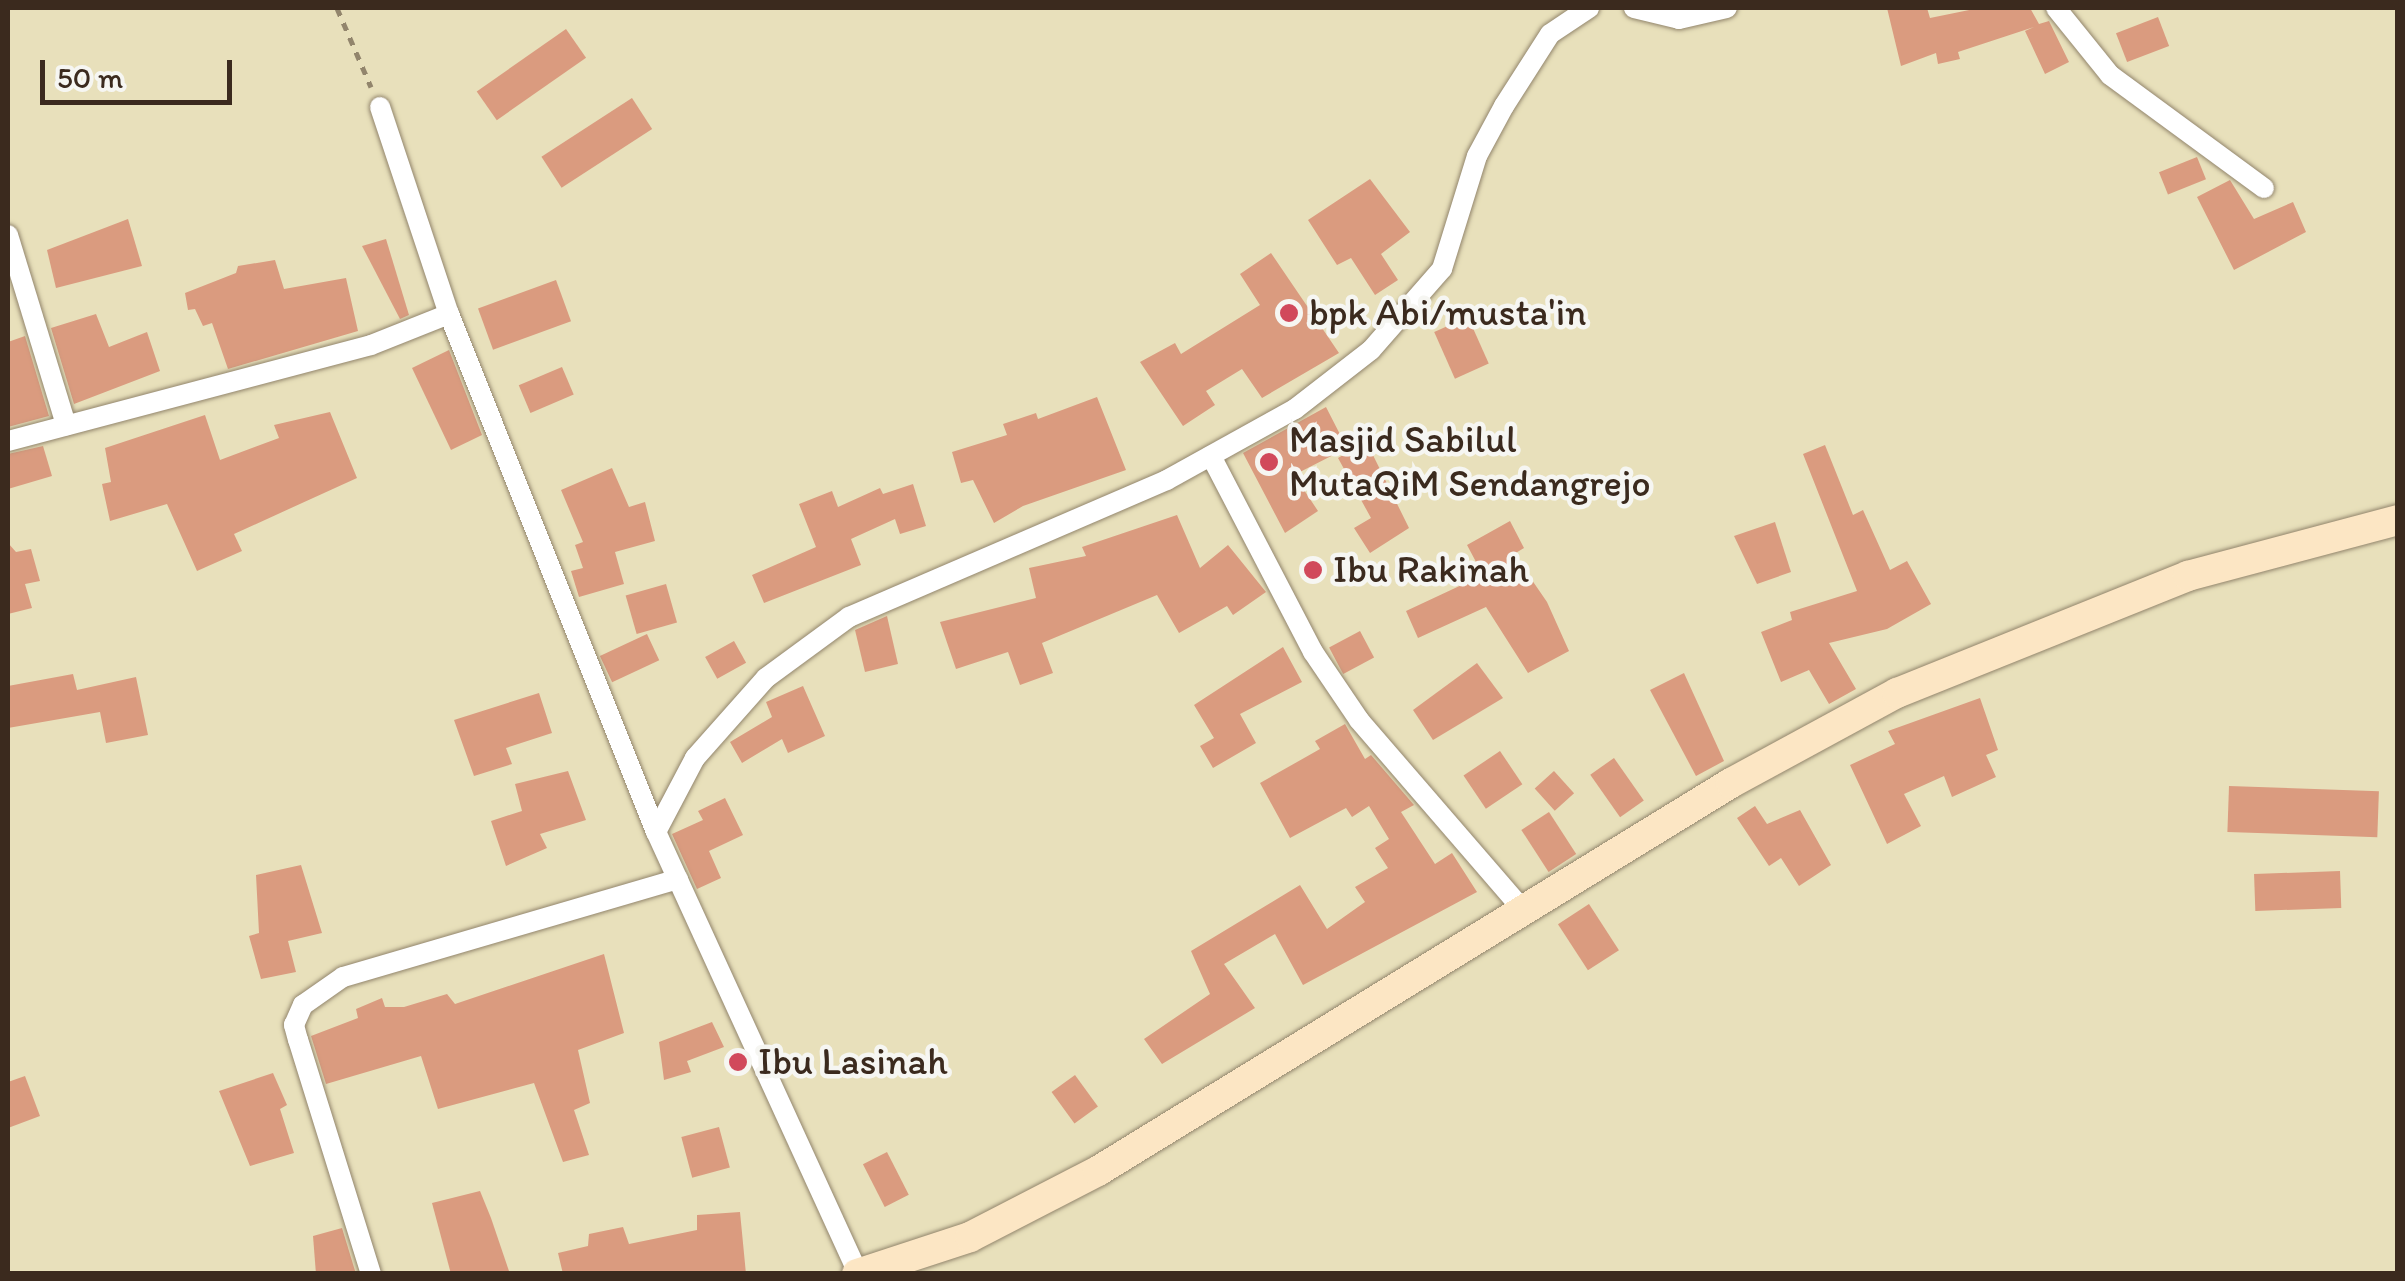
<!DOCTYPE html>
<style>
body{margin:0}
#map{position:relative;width:2405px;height:1281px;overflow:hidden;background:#e8e0bb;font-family:Itim,sans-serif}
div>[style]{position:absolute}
.building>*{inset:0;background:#da9b7f;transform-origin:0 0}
.path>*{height:5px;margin-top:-2.5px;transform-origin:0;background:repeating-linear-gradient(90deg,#92856c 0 8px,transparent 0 16px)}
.roads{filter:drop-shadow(0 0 2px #92856c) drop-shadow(0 0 2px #92856c)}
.street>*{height:20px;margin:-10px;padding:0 10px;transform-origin:10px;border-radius:10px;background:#fff}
.secondary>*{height:30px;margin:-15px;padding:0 15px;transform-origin:15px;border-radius:15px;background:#fce6c4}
.dots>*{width:28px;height:28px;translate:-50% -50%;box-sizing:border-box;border:5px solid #f6f6f2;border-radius:50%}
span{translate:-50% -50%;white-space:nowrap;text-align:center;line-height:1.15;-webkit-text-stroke:9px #f6f6f2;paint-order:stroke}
.poi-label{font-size:38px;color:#3b2a1e}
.left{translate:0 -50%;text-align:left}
.frame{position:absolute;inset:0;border:10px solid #3b2a1e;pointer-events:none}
.scale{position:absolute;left:40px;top:60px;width:192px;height:45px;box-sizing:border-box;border:5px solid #3b2a1e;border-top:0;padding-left:12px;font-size:30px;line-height:35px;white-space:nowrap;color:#3b2a1e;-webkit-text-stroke:8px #f6f6f2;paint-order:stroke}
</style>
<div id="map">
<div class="building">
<i style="clip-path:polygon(1887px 8px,1927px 8px,1930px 18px,1979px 8px,2030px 8px,2039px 24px,2049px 21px,2069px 62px,2045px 74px,2025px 31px,2034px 27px,1958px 52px,1960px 59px,1938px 64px,1936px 53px,1901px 66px)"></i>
<i style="left:2158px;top:17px;width:31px;height:45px;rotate:69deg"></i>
<i style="left:566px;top:29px;width:35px;height:109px;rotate:55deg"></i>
<i style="left:632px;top:98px;width:37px;height:108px;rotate:57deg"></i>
<i style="left:2197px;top:157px;width:24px;height:41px;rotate:68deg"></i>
<i style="clip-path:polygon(1370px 179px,1410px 232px,1381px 254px,1398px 280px,1375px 295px,1351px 258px,1337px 265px,1308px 220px)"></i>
<i style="clip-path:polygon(2230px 180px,2254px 219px,2293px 202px,2306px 232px,2234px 270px,2197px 197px)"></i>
<i style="clip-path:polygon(128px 219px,142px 266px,56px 288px,47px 250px)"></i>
<i style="clip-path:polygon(386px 239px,409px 315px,400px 319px,362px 246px)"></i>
<i style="clip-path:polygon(1271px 253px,1339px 353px,1262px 398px,1242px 369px,1206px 391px,1215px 405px,1183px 426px,1140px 362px,1175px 343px,1181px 354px,1260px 305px,1240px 274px)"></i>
<i style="clip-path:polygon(275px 260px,284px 289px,346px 278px,358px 331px,228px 369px,212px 323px,203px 326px,195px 309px,188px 310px,185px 293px,236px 273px,238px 266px)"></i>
<i style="left:556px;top:280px;width:44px;height:83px;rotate:70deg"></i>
<i style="clip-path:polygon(96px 314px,109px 347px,147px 332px,160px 371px,74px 404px,51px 328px)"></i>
<i style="left:1468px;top:317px;width:51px;height:37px;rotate:66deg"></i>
<i style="clip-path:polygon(25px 336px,49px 416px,8px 427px,8px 342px)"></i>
<i style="clip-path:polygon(449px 350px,482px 435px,451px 450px,412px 368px)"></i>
<i style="left:562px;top:367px;width:30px;height:47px;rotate:67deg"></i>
<i style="clip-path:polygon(1097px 397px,1126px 470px,1023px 506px,994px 523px,973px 480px,961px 483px,952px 452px,1007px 435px,1003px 424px,1036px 413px,1038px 419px)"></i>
<i style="clip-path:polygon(1326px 407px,1347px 448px,1294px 475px,1318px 511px,1285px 533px,1243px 453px)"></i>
<i style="clip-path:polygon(330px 412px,357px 478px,234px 534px,242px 551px,197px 571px,167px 504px,110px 521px,102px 484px,111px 482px,105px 448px,205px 415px,220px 460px,279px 438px,274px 425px)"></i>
<i style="clip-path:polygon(1366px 441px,1409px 528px,1370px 553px,1354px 528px,1371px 518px,1338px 458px)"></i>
<i style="clip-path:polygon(1825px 445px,1853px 515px,1863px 510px,1890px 570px,1907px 561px,1931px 604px,1887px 629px,1829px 643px,1856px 689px,1829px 704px,1809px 670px,1781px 682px,1761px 632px,1792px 620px,1790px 612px,1857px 591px,1803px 454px)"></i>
<i style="clip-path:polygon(43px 446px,52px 476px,8px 489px,8px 454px)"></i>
<i style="clip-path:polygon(612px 468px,629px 507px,645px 502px,655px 541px,615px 552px,624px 584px,579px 597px,571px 571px,583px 568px,575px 545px,583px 542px,561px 490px)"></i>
<i style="clip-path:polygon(913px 484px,926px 526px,900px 534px,895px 519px,851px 539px,861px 565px,764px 603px,752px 575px,816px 547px,799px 504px,832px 491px,838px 507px,880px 488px,883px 494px)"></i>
<i style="clip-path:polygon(1177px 515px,1200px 568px,1228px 545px,1266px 592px,1233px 615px,1227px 606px,1179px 633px,1157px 595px,1042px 643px,1053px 673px,1020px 685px,1008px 652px,956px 669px,940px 622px,1036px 598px,1029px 568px,1086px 556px,1082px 547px)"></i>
<i style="clip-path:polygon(1510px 521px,1524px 548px,1514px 554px,1547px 602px,1569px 651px,1528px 673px,1486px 607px,1418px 638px,1406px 611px,1483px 575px,1467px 545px)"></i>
<i style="clip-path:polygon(1775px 522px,1791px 572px,1757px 584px,1734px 536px)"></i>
<i style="clip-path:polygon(8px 543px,16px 552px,31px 549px,40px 581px,25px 584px,32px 608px,8px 614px)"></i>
<i style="left:666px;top:584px;width:40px;height:42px;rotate:74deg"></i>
<i style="clip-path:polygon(887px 616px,898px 664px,865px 672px,855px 630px)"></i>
<i style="left:1360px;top:631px;width:30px;height:35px;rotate:62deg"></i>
<i style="left:647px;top:634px;width:29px;height:52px;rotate:65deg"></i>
<i style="left:734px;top:641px;width:25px;height:33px;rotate:61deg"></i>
<i style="clip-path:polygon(1283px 647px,1302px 682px,1240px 714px,1256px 743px,1213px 768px,1200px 746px,1214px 738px,1194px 705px)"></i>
<i style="clip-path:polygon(1477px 663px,1503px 698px,1433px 740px,1413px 710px)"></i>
<i style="clip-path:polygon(1684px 673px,1724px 761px,1696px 776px,1650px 690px)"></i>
<i style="clip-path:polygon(73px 674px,77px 690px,136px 677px,148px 735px,106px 743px,100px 712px,8px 728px,8px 686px)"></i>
<i style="clip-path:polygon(803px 686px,825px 736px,788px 753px,782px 739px,742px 763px,730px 742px,772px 717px,766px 702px)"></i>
<i style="clip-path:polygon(539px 693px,552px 733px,506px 748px,512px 764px,474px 776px,454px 720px)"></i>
<i style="clip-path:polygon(1980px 698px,1998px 750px,1986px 755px,1996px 777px,1952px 797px,1944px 776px,1904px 794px,1921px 826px,1887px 844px,1850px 765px,1895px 744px,1888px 731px)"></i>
<i style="clip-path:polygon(1345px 724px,1365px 759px,1371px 755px,1414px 805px,1401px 812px,1435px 864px,1452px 853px,1477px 892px,1303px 985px,1275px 934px,1224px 964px,1255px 1008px,1162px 1064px,1144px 1039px,1210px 994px,1191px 951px,1300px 885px,1327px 929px,1365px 902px,1355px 887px,1388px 868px,1375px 848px,1389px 839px,1369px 806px,1352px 817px,1346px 808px,1290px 838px,1260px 783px,1320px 749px,1315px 741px)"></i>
<i style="left:1500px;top:751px;width:40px;height:44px;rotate:56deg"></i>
<i style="left:1614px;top:758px;width:52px;height:29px;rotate:55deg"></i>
<i style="clip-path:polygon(568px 771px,586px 820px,540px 834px,547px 848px,506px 866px,491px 821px,522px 811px,515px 784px)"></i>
<i style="left:1554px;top:771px;width:30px;height:26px;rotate:48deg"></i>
<i style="left:2229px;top:786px;width:150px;height:46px;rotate:2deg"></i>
<i style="clip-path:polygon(725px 798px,743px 835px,709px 851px,721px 878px,697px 889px,672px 834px,703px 820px,698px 811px)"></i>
<i style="clip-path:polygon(1755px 806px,1767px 824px,1800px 810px,1831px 865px,1799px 886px,1781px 858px,1769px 866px,1737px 818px)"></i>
<i style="left:1549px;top:812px;width:50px;height:33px;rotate:57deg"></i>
<i style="clip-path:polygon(301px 865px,322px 933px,288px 941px,296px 972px,261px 979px,249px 936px,259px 933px,256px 875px)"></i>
<i style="left:2340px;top:871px;width:37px;height:86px;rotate:88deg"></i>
<i style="left:1589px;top:904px;width:55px;height:37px;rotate:57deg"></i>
<i style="clip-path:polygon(604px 954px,624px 1033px,578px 1050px,590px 1103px,574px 1110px,589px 1155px,563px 1162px,534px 1083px,438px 1109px,421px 1056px,326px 1084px,311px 1036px,358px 1018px,356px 1009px,382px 998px,385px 1007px,404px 1007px,447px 994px,455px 1004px)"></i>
<i style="clip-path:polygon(712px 1022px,724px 1047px,687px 1061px,691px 1072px,664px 1080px,659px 1042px)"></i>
<i style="clip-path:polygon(273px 1073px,287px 1105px,280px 1109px,294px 1153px,250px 1166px,219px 1091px)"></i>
<i style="left:1075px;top:1075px;width:39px;height:29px;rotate:54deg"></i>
<i style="clip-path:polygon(25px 1076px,40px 1116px,8px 1128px,8px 1082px)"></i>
<i style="left:719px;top:1127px;width:42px;height:39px;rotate:75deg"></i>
<i style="left:887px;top:1152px;width:48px;height:27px;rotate:63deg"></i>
<i style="clip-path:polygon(480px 1191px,491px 1218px,510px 1274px,451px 1274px,432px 1203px)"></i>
<i style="clip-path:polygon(740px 1212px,746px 1274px,563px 1274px,558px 1253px,588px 1246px,589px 1234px,623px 1227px,629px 1244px,697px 1230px,697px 1215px)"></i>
<i style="clip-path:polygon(342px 1228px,356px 1274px,316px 1274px,313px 1236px)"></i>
</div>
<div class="path">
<i style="left:337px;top:8px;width:86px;rotate:66.7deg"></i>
</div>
<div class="roads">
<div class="street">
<i style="left:1634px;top:8px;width:46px;rotate:13.7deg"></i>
<i style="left:1679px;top:19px;width:49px;rotate:-12.9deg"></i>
<i style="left:2056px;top:8px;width:86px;rotate:51.1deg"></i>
<i style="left:2110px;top:75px;width:191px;rotate:36.3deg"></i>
<i style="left:380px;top:107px;width:218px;rotate:71.6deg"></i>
<i style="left:449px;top:314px;width:558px;rotate:68.22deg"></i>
<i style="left:8px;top:235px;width:199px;rotate:73deg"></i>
<i style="left:8px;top:441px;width:375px;rotate:-14.8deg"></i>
<i style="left:371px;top:345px;width:84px;rotate:-21.7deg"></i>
<i style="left:1211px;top:456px;width:221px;rotate:62.5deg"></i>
<i style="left:1313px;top:652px;width:82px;rotate:55.9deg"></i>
<i style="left:1359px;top:720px;width:252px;rotate:49.2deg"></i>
<i style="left:858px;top:1273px;width:485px;rotate:-114.6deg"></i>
<i style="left:656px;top:832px;width:84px;rotate:-62.2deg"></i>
<i style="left:695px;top:758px;width:107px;rotate:-48.4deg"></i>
<i style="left:766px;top:678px;width:103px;rotate:-36.3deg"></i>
<i style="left:849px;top:617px;width:346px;rotate:-23.3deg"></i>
<i style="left:1167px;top:480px;width:146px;rotate:-29deg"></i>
<i style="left:1295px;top:409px;width:96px;rotate:-37.8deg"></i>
<i style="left:1371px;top:350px;width:108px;rotate:-48.8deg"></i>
<i style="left:1442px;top:269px;width:118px;rotate:-72.8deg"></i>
<i style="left:1477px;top:156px;width:57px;rotate:-61.6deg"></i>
<i style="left:1504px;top:106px;width:85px;rotate:-57.4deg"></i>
<i style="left:1550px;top:34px;width:47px;rotate:-33.7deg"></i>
<i style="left:371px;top:1274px;width:245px;rotate:-107.3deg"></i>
<i style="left:298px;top:1040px;width:16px;rotate:-105deg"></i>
<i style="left:294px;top:1025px;width:22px;rotate:-66deg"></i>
<i style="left:303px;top:1005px;width:49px;rotate:-35deg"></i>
<i style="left:343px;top:977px;width:349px;rotate:-16.3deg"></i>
</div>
<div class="secondary">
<i style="left:857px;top:1274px;width:119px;rotate:-18.1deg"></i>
<i style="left:970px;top:1237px;width:144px;rotate:-27.3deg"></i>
<i style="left:1098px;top:1171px;width:742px;rotate:-31.51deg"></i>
<i style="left:1731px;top:783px;width:189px;rotate:-28.5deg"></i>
<i style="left:1897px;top:693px;width:314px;rotate:-21.9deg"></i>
<i style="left:2188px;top:576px;width:217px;rotate:-14.9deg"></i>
</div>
</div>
<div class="dots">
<i style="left:1289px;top:313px;background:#d1495b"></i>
<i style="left:1269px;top:462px;background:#d1495b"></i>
<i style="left:1313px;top:570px;background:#d1495b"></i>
<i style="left:738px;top:1062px;background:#d1495b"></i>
</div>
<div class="poi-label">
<span class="left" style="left:1309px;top:313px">bpk Abi/musta'in</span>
<span class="left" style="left:1289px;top:462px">Masjid Sabilul<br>MutaQiM Sendangrejo</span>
<span class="left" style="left:1333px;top:570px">Ibu Rakinah</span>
<span class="left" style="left:758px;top:1062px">Ibu Lasinah</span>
</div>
<div class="frame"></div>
<div class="scale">50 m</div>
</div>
